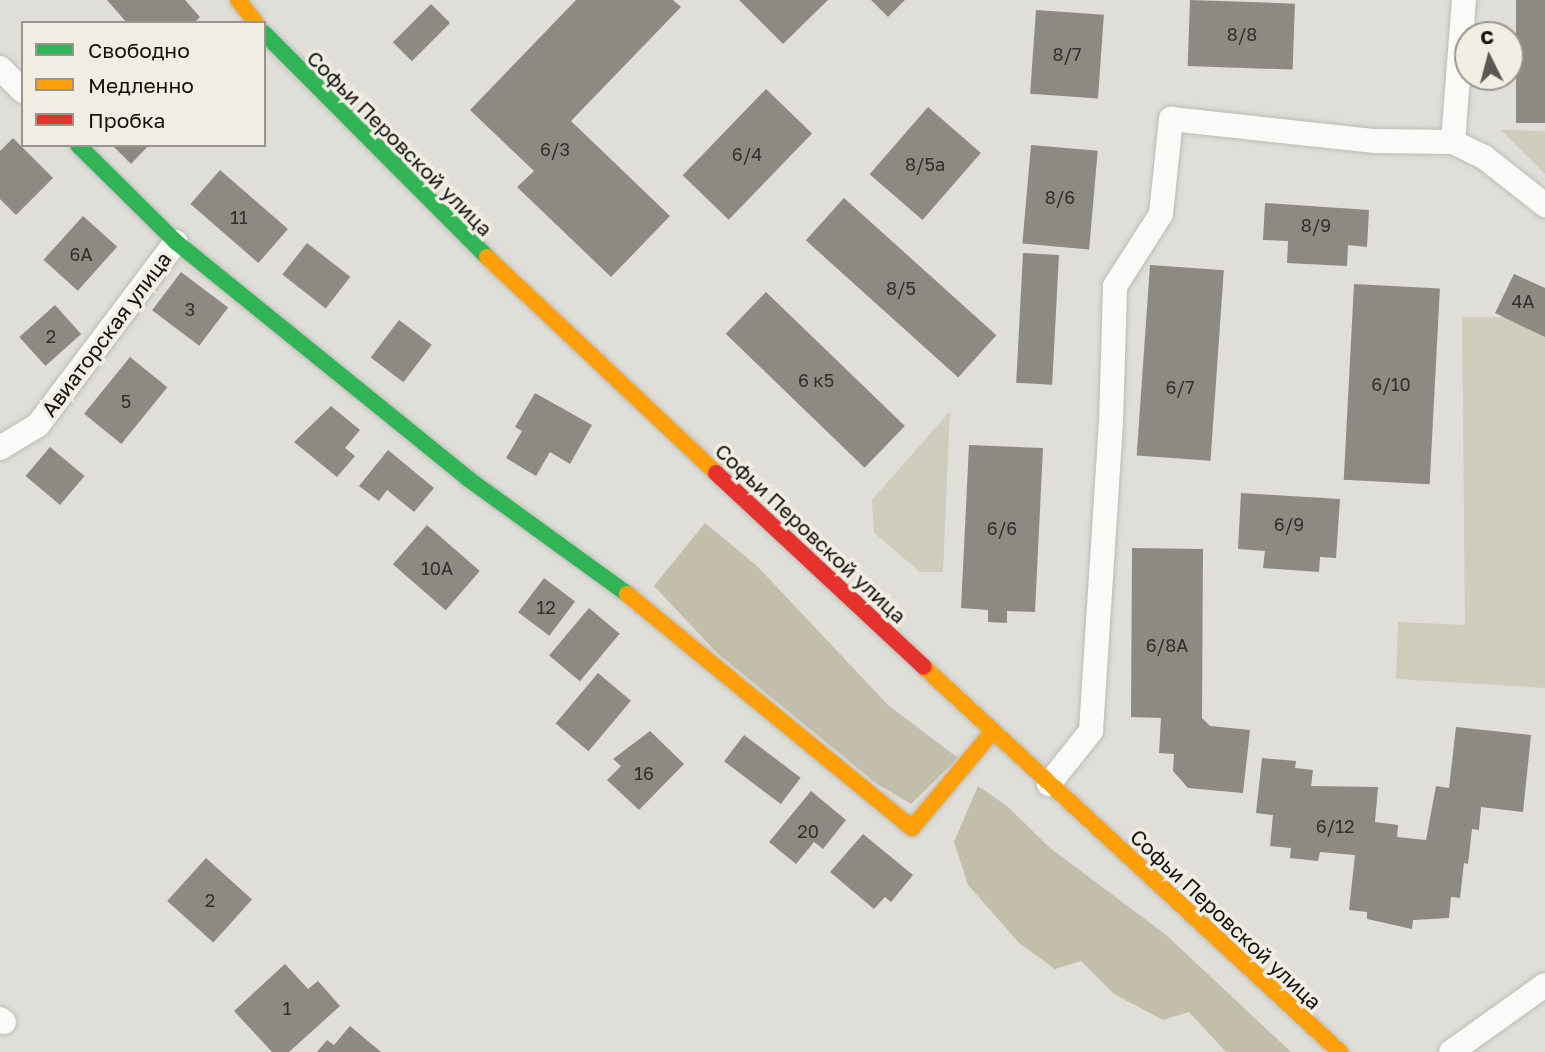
<!DOCTYPE html>
<meta charset="utf-8">
<style>
body{margin:0}
#map{position:relative;width:1545px;height:1052px;overflow:hidden;background:#dfded8;font-family:"Golos Text",sans-serif}
div>[style]{position:absolute}
.green>*{inset:0;background:#cfccbc}
.forest>*{inset:0;background:#c2beaa}
.building>*{inset:0;background:#8c8a83;transform-origin:0 0}
.roads{filter:drop-shadow(0 0 2px #bcbbb6) drop-shadow(0 0 2px #bcbbb6)}
.street>*{height:24px;margin:-12px;padding:0 12px;transform-origin:12px;border-radius:12px;background:#fafaf9}
.fast>*{height:16px;margin:-8px;padding:0 8px;transform-origin:8px;border-radius:8px;background:#30b455}
.slow>*{height:16px;margin:-8px;padding:0 8px;transform-origin:8px;border-radius:8px;background:#ff9f0a}
.jam>*{height:16px;margin:-8px;padding:0 8px;transform-origin:8px;border-radius:8px;background:#e5322d}
span{translate:-50% -50%;white-space:nowrap;text-align:center;line-height:1.15;-webkit-text-stroke:7px #f0ede2;paint-order:stroke}
.number-label{font-size:18px;color:#31302c}
.number-label span{-webkit-text-stroke-width:0}
.street-label{font-size:21px;color:#13120f}
.legend{position:absolute;left:21px;top:21px;width:245px;height:126px;box-sizing:border-box;background:#f0ede2;border:2px solid #98958e;margin:0;padding:9px 12px;list-style:none;font-size:21px;color:#13120f}
.legend li{display:flex;align-items:center;gap:14px;height:35px}
.legend b{width:35px;border:2px solid #98958e}
.north{position:absolute;left:1454px;top:21px;width:70px;height:70px;box-sizing:border-box;background:#f0ede2;border:2px solid #98958e;border-radius:50%;rotate:354deg;font-size:19px;font-weight:700;line-height:28px;text-align:center;color:#13120f}
.north::after{content:'';display:block;margin:auto;width:24px;height:32px;background:#5a5955;clip-path:polygon(50% 0,100% 100%,50% 72%,0 100%)}
</style>
<div id="map">
<div class="green">
<i style="clip-path:polygon(1501px 130px,1545px 131px,1545px 174px)"></i>
<i style="clip-path:polygon(1462px 317px,1545px 318px,1545px 688px,1396px 679px,1398px 622px,1465px 625px)"></i>
<i style="clip-path:polygon(950px 411px,943px 572px,920px 572px,874px 533px,872px 500px)"></i>
</div>
<div class="forest">
<i style="clip-path:polygon(705px 523px,757px 566px,888px 705px,958px 758px,911px 804px,877px 784px,716px 652px,654px 586px)"></i>
<i style="clip-path:polygon(978px 786px,1007px 806px,1050px 848px,1165px 934px,1291px 1052px,1226px 1052px,1189px 1012px,1163px 1020px,1114px 994px,1081px 961px,1055px 969px,1019px 943px,968px 885px,954px 842px)"></i>
</div>
<div class="building">
<i style="clip-path:polygon(107px 0,185px 0,200px 17px,194px 23px,127px 23px)"></i>
<i style="clip-path:polygon(576px 0,673px 0,681px 7px,571px 121px,670px 216px,611px 277px,517px 187px,534px 171px,470px 110px)"></i>
<i style="clip-path:polygon(739px 0,828px 0,783px 44px)"></i>
<i style="clip-path:polygon(871px 0,905px 0,888px 17px)"></i>
<i style="left:1190px;top:0;width:105px;height:66px;rotate:2deg"></i>
<i style="left:1516px;top:0;width:29px;height:123px"></i>
<i style="left:431px;top:4px;width:27px;height:54px;rotate:45deg"></i>
<i style="left:1036px;top:10px;width:68px;height:84px;rotate:4deg"></i>
<i style="left:766px;top:89px;width:64px;height:120px;rotate:44deg"></i>
<i style="left:928px;top:107px;width:70px;height:89px;rotate:41deg"></i>
<i style="clip-path:polygon(13px 138px,53px 178px,16px 215px,0 199px,0 151px)"></i>
<i style="clip-path:polygon(112px 145px,149px 145px,131px 164px)"></i>
<i style="left:1031px;top:145px;width:67px;height:99px;rotate:5deg"></i>
<i style="left:220px;top:170px;width:90px;height:45px;rotate:41deg"></i>
<i style="left:844px;top:198px;width:205px;height:57px;rotate:42deg"></i>
<i style="clip-path:polygon(1265px 203px,1369px 210px,1367px 247px,1348px 245px,1347px 266px,1287px 263px,1288px 241px,1263px 240px)"></i>
<i style="left:83px;top:216px;width:46px;height:59px;rotate:42deg"></i>
<i style="left:307px;top:243px;width:55px;height:40px;rotate:38deg"></i>
<i style="left:1023px;top:253px;width:36px;height:130px;rotate:3deg"></i>
<i style="left:1150px;top:265px;width:74px;height:191px;rotate:4deg"></i>
<i style="left:181px;top:272px;width:59px;height:48px;rotate:37deg"></i>
<i style="clip-path:polygon(1514px 274px,1545px 288px,1545px 337px,1495px 313px)"></i>
<i style="left:1354px;top:284px;width:86px;height:196px;rotate:3deg"></i>
<i style="left:766px;top:292px;width:193px;height:58px;rotate:44deg"></i>
<i style="left:55px;top:305px;width:39px;height:48px;rotate:48deg"></i>
<i style="left:399px;top:320px;width:41px;height:47px;rotate:37deg"></i>
<i style="left:130px;top:357px;width:48px;height:73px;rotate:39deg"></i>
<i style="clip-path:polygon(535px 393px,592px 425px,570px 464px,550px 452px,536px 476px,506px 458px,522px 431px,515px 427px)"></i>
<i style="clip-path:polygon(331px 406px,360px 430px,345px 448px,355px 456px,337px 477px,294px 442px)"></i>
<i style="clip-path:polygon(969px 445px,1043px 448px,1035px 612px,1007px 611px,1007px 623px,988px 622px,988px 610px,961px 608px)"></i>
<i style="left:50px;top:447px;width:45px;height:38px;rotate:40deg"></i>
<i style="clip-path:polygon(388px 450px,434px 488px,414px 512px,387px 490px,379px 501px,359px 486px)"></i>
<i style="clip-path:polygon(1241px 493px,1340px 499px,1336px 558px,1320px 557px,1319px 572px,1263px 568px,1265px 551px,1238px 549px)"></i>
<i style="left:427px;top:525px;width:70px;height:52px;rotate:41deg"></i>
<i style="clip-path:polygon(1132px 548px,1203px 549px,1202px 718px,1210px 726px,1250px 730px,1243px 793px,1188px 788px,1173px 771px,1174px 754px,1159px 753px,1161px 718px,1131px 717px)"></i>
<i style="left:544px;top:578px;width:39px;height:43px;rotate:37deg"></i>
<i style="left:589px;top:608px;width:40px;height:62px;rotate:40deg"></i>
<i style="left:598px;top:673px;width:43px;height:66px;rotate:40deg"></i>
<i style="clip-path:polygon(1456px 727px,1531px 735px,1523px 812px,1481px 807px,1479px 830px,1472px 829px,1468px 864px,1464px 863px,1460px 898px,1451px 897px,1449px 918px,1413px 920px,1412px 929px,1367px 919px,1367px 912px,1349px 910px,1355px 855px,1320px 852px,1318px 861px,1290px 858px,1291px 848px,1270px 846px,1273px 815px,1256px 813px,1262px 758px,1296px 761px,1295px 768px,1313px 770px,1311px 786px,1378px 787px,1375px 822px,1398px 825px,1397px 837px,1426px 840px,1436px 786px,1449px 788px)"></i>
<i style="clip-path:polygon(650px 731px,684px 764px,639px 810px,607px 780px,621px 766px,613px 759px)"></i>
<i style="left:744px;top:735px;width:71px;height:33px;rotate:37deg"></i>
<i style="clip-path:polygon(811px 791px,846px 820px,823px 849px,814px 842px,796px 864px,769px 842px)"></i>
<i style="clip-path:polygon(863px 834px,913px 875px,891px 902px,885px 897px,874px 909px,830px 872px)"></i>
<i style="left:206px;top:858px;width:62px;height:58px;rotate:42deg"></i>
<i style="clip-path:polygon(285px 964px,308px 989px,318px 981px,340px 1006px,289px 1052px,272px 1052px,234px 1011px)"></i>
<i style="clip-path:polygon(350px 1026px,381px 1052px,317px 1052px,327px 1040px,334px 1045px)"></i>
</div>
<div class="roads">
<div class="street">
<i style="left:0;top:68px;width:33px;rotate:45deg"></i>
<i style="left:1453px;top:142px;width:142px;rotate:-85.6deg"></i>
<i style="left:0;top:448px;width:44px;rotate:-31.2deg"></i>
<i style="left:38px;top:425px;width:229px;rotate:-53deg"></i>
<i style="left:1049px;top:784px;width:68px;rotate:-51.6deg"></i>
<i style="left:1091px;top:731px;width:309px;rotate:-86.3deg"></i>
<i style="left:1111px;top:423px;width:137px;rotate:-88.3deg"></i>
<i style="left:1115px;top:286px;width:85px;rotate:-57.4deg"></i>
<i style="left:1161px;top:214px;width:96px;rotate:-84deg"></i>
<i style="left:1171px;top:119px;width:205px;rotate:6.2deg"></i>
<i style="left:1375px;top:141px;width:78px;rotate:0.7deg"></i>
<i style="left:1453px;top:142px;width:34px;rotate:26deg"></i>
<i style="left:1484px;top:157px;width:78px;rotate:38.2deg"></i>
<i style="left:0;top:1019px;width:5px;rotate:37deg"></i>
<i style="left:1451px;top:1052px;width:115px;rotate:-35.5deg"></i>
</div>
<div class="fast">
<i style="left:264px;top:33px;width:316px;rotate:45.1deg"></i>
<i style="left:78px;top:145px;width:138px;rotate:44.7deg"></i>
<i style="left:176px;top:242px;width:375px;rotate:39deg"></i>
<i style="left:467px;top:478px;width:198px;rotate:35.9deg"></i>
</div>
<div class="slow">
<i style="left:238px;top:0;width:29px;rotate:52deg"></i>
<i style="left:487px;top:257px;width:315px;rotate:43.3deg"></i>
<i style="left:627px;top:594px;width:369px;rotate:39.4deg"></i>
<i style="left:912px;top:828px;width:126px;rotate:-50.1deg"></i>
<i style="left:924px;top:667px;width:567px;rotate:42.78deg"></i>
</div>
<div class="jam">
<i style="left:716px;top:473px;width:284px;rotate:43deg"></i>
</div>
</div>
<div class="number-label">
<span style="left:1242px;top:34px">8/8</span>
<span style="left:1067px;top:54px">8/7</span>
<span style="left:555px;top:149px">6/3</span>
<span style="left:747px;top:154px">6/4</span>
<span style="left:925px;top:164px">8/5а</span>
<span style="left:1060px;top:197px">8/6</span>
<span style="left:239px;top:217px">11</span>
<span style="left:1316px;top:225px">8/9</span>
<span style="left:81px;top:254px">6А</span>
<span style="left:901px;top:288px">8/5</span>
<span style="left:1523px;top:301px">4А</span>
<span style="left:190px;top:309px">3</span>
<span style="left:51px;top:336px">2</span>
<span style="left:816px;top:380px">6 к5</span>
<span style="left:1391px;top:384px">6/10</span>
<span style="left:1180px;top:387px">6/7</span>
<span style="left:126px;top:401px">5</span>
<span style="left:1289px;top:524px">6/9</span>
<span style="left:1002px;top:528px">6/6</span>
<span style="left:437px;top:568px">10А</span>
<span style="left:546px;top:607px">12</span>
<span style="left:1167px;top:645px">6/8А</span>
<span style="left:644px;top:773px">16</span>
<span style="left:1335px;top:826px">6/12</span>
<span style="left:808px;top:831px">20</span>
<span style="left:210px;top:900px">2</span>
<span style="left:287px;top:1008px">1</span>
</div>
<div class="street-label">
<span style="left:400px;top:143px;rotate:45deg">Софьи Перовской улица</span>
<span style="left:106px;top:334px;rotate:-53deg">Авиаторская улица</span>
<span style="left:811px;top:533px;rotate:43deg">Софьи Перовской улица</span>
<span style="left:1226px;top:919px;rotate:43deg">Софьи Перовской улица</span>
</div>
<ul class="legend">
<li><b style="height:9px;background:#30b455"></b>Свободно</li>
<li><b style="height:9px;background:#ff9f0a"></b>Медленно</li>
<li><b style="height:9px;background:#e5322d"></b>Пробка</li>
</ul>
<div class="north">С</div>
</div>
